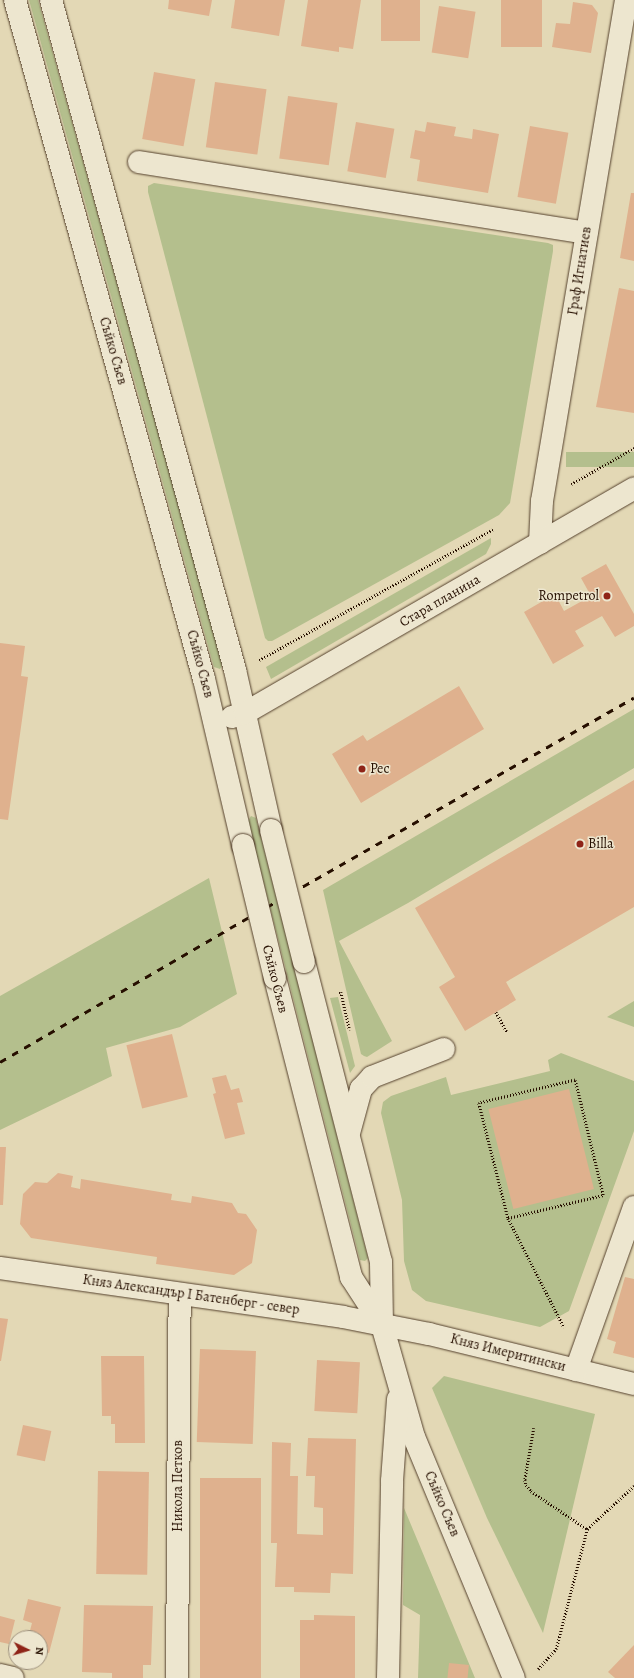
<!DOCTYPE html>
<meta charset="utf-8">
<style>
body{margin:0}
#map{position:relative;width:634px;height:1678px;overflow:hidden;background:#e3d8b5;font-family:Alegreya,serif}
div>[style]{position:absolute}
.green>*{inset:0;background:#b4bf8d;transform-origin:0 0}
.building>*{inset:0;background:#dfb18e;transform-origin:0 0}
.path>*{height:2.5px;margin-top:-1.25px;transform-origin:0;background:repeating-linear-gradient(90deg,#260f00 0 1px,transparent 0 3px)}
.roads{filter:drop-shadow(0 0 1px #55412d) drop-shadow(0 0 1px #55412d)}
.minor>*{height:22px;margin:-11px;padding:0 11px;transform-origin:11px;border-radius:11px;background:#ede6cf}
.rail>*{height:3px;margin-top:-1.5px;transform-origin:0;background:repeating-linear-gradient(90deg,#260f00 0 7px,transparent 0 14px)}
.bridges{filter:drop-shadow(0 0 1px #55412d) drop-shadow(0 0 1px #55412d)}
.minor-bridge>*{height:22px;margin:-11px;padding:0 11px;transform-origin:11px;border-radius:11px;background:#ede6cf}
.dots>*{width:11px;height:11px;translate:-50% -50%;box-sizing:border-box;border:2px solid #ede6cf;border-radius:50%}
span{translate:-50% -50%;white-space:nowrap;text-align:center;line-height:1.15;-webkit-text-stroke:3px #ede6cf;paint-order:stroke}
.street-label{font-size:14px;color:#260f00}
.poi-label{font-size:14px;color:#260f00}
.right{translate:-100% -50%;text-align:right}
.left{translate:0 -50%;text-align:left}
.north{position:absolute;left:8px;top:1630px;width:40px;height:40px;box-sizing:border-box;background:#ede6cf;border:1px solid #9d907c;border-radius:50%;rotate:95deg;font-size:11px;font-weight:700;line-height:16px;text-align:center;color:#260f00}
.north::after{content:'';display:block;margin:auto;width:14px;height:18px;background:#8f2418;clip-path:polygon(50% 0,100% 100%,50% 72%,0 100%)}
</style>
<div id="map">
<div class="green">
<i style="clip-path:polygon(29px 0,38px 0,223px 664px,220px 669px,214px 667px)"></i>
<i style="clip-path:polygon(154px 183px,548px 243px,553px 245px,553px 251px,510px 503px,499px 515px,272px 641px,268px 641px,265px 638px,148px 192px,148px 186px)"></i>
<i style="left:634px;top:452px;width:15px;height:68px;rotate:90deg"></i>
<i style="clip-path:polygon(491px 538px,491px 544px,486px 554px,271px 679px,266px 667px)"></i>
<i style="clip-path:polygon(634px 709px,634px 768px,408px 903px,339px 941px,392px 1041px,367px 1057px,364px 1056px,361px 1054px,323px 890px)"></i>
<i style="clip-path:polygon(251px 816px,256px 818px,368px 1258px,365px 1261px,360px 1260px,248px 821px)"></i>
<i style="clip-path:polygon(209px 878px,237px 994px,180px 1027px,106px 1048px,112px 1076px,0 1130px,0 996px)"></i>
<i style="clip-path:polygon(338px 997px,355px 1066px,350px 1073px,330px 998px)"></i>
<i style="clip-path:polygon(634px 1001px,634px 1027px,607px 1017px)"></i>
<i style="clip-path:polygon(561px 1053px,634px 1081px,634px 1131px,569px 1311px,540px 1327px,426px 1301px,412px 1290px,404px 1261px,402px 1200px,381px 1113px,383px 1102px,391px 1096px,446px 1077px,451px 1095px,550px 1071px,548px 1060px)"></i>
<i style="clip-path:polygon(444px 1376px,595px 1414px,543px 1633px,487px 1518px,432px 1388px)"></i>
<i style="clip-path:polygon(404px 1508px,475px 1678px,418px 1678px,420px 1615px,403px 1605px)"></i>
</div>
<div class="building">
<i style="clip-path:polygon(169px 0,212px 0,209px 16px,168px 9px)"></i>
<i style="clip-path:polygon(235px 0,285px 0,279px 36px,231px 28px)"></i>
<i style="clip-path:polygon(308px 0,361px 0,353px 49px,339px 47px,339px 52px,301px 46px)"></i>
<i style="left:381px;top:0;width:39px;height:41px"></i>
<i style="left:501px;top:0;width:41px;height:47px"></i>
<i style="clip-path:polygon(573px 2px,592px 5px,598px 13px,591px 53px,552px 47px,556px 23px,570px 24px)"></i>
<i style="left:439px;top:6px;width:37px;height:47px;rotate:9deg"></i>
<i style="left:154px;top:72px;width:42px;height:68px;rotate:10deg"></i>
<i style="left:215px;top:82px;width:52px;height:66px;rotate:8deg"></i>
<i style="left:288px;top:96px;width:50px;height:63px;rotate:8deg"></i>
<i style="left:356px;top:122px;width:39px;height:50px;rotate:10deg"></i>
<i style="clip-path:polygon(427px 122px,456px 127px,454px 136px,472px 139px,473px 129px,499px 134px,488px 193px,417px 181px,420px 160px,410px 158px,415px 130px,425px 132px)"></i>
<i style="left:530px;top:126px;width:39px;height:72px;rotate:10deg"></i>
<i style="clip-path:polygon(631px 193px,634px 193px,634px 261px,620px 258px)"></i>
<i style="clip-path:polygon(619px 288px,634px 291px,634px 413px,596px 407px)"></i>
<i style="clip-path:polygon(606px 564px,634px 614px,634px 626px,615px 637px,602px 616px,575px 631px,584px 646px,553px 664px,524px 612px,555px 594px,564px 611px,591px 596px,581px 578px)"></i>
<i style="clip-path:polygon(0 643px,25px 646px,21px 676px,28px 677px,8px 820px,0 819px)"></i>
<i style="clip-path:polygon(459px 686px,484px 729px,361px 803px,332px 754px,363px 735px,367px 741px)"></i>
<i style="clip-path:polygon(634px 780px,634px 907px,506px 982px,516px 1000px,465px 1031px,439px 987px,455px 977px,415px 908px)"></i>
<i style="left:172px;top:1034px;width:65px;height:47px;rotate:76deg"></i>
<i style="clip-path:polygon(226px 1075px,231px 1090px,239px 1088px,243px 1102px,237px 1103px,245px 1134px,225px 1139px,213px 1094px,216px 1093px,212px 1078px)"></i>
<i style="left:569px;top:1089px;width:103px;height:83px;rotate:76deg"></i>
<i style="clip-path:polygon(0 1147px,6px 1147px,3px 1205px,0 1205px)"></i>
<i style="clip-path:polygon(58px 1173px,73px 1176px,71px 1187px,80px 1189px,81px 1179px,172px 1194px,171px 1200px,191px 1203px,192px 1196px,232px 1203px,238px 1213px,246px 1214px,257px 1230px,252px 1263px,234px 1275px,156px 1264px,157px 1257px,31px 1238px,20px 1224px,23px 1194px,35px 1182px,47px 1183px)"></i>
<i style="clip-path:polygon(625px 1277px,634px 1279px,634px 1358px,613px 1353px,616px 1342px,607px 1339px)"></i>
<i style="clip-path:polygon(0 1318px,8px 1319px,1px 1361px,0 1361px)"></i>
<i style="left:200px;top:1349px;width:56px;height:93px;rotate:2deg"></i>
<i style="clip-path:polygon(101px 1356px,144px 1356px,145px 1443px,115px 1443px,115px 1424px,111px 1424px,111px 1416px,102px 1416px)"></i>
<i style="left:317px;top:1360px;width:43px;height:51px;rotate:3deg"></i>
<i style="left:23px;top:1425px;width:29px;height:31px;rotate:12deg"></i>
<i style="clip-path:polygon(308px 1438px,356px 1439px,353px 1574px,331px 1573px,330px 1593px,294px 1592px,294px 1587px,275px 1587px,277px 1543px,271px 1543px,272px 1442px,291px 1443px,290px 1476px,298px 1476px,297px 1534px,323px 1535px,323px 1508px,314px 1507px,315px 1476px,306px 1476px)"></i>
<i style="left:98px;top:1471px;width:51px;height:103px;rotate:1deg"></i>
<i style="left:200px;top:1478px;width:61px;height:200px"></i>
<i style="clip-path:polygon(28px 1599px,61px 1607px,49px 1653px,40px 1651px,40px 1638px,28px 1638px,32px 1623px,23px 1620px)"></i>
<i style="clip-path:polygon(84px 1605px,153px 1606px,151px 1665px,143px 1665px,143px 1678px,112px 1678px,112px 1673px,82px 1672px)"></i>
<i style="clip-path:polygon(314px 1615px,355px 1616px,355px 1678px,300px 1678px,300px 1620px,314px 1620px)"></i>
<i style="clip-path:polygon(0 1616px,15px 1620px,9px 1644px,0 1642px)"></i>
<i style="clip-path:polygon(634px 1645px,634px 1678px,615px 1678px,608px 1672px)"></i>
<i style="left:449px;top:1663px;width:20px;height:15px;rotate:6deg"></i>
</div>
<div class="path">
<i style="left:571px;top:484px;width:73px;rotate:-29.7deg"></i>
<i style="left:259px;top:660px;width:268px;rotate:-29.2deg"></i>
<i style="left:339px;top:993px;width:2px;rotate:-27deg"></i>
<i style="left:341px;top:992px;width:39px;rotate:77deg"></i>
<i style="left:496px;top:1012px;width:23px;rotate:61deg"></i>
<i style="left:508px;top:1218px;width:98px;rotate:-13.6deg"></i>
<i style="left:603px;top:1195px;width:118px;rotate:-103.7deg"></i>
<i style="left:575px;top:1080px;width:99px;rotate:166.5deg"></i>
<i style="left:479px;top:1103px;width:119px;rotate:75.8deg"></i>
<i style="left:508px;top:1218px;width:123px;rotate:62.8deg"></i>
<i style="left:534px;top:1428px;width:53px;rotate:99.8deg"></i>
<i style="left:525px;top:1480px;width:5px;rotate:79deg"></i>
<i style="left:526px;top:1485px;width:8px;rotate:50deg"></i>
<i style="left:531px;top:1491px;width:68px;rotate:34.2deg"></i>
<i style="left:538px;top:1669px;width:27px;rotate:-48deg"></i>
<i style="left:556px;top:1649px;width:124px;rotate:-75.5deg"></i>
<i style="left:587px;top:1529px;width:64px;rotate:-42.5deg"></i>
</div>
<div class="roads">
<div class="minor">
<i style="left:15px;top:0;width:705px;rotate:74.45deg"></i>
<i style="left:204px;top:679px;width:171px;rotate:76.8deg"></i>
<i style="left:51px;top:0;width:695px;rotate:74.64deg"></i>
<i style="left:235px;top:670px;width:164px;rotate:77.3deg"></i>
<i style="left:139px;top:162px;width:453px;rotate:9deg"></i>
<i style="left:540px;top:543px;width:42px;rotate:-87.3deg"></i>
<i style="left:542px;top:501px;width:508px;rotate:-80.48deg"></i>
<i style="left:232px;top:717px;width:14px;rotate:-17deg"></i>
<i style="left:245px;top:713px;width:449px;rotate:-30deg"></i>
<i style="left:304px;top:962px;width:310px;rotate:75.6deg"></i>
<i style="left:381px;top:1262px;width:63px;rotate:89.1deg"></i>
<i style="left:382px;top:1325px;width:116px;rotate:74.1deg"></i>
<i style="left:414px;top:1437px;width:261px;rotate:67.5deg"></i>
<i style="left:275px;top:978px;width:309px;rotate:75.7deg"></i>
<i style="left:351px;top:1277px;width:57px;rotate:57.1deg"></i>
<i style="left:349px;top:1133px;width:46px;rotate:-74.7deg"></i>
<i style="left:361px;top:1089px;width:16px;rotate:-47deg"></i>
<i style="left:372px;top:1077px;width:77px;rotate:-21.3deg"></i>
<i style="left:0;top:1268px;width:346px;rotate:8.1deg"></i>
<i style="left:343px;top:1317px;width:88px;rotate:11.2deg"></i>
<i style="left:429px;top:1334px;width:211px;rotate:13.7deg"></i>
<i style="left:576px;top:1370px;width:173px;rotate:-70.4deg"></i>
<i style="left:0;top:1675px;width:13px;rotate:13deg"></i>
<i style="left:177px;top:1678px;width:384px;rotate:-89.6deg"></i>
<i style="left:388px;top:1678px;width:197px;rotate:-88.8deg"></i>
<i style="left:392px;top:1481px;width:82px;rotate:-85.8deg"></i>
</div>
</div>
<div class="rail">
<i style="left:0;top:1062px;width:266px;rotate:-30.2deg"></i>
<i style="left:230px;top:928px;width:465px;rotate:-29.7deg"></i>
</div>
<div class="bridges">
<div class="minor-bridge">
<i style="left:271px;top:830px;width:136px;rotate:76deg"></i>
<i style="left:243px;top:845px;width:137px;rotate:76.5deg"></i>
</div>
</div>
<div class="dots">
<i style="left:607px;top:596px;background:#8f2418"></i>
<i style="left:362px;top:769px;background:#8f2418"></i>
<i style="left:580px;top:844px;background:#8f2418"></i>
</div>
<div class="street-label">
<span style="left:580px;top:271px;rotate:-81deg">Граф Игнатиев</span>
<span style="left:113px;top:351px;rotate:74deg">Съйко Съев</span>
<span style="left:440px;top:601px;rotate:-30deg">Стара планина</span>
<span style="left:200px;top:664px;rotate:75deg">Съйко Съев</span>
<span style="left:275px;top:979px;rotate:76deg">Съйко Съев</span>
<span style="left:191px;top:1295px;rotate:8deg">Княз Александър I Батенберг - север</span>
<span style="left:508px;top:1353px;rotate:14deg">Княз Имеритински</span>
<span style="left:178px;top:1486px;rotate:-90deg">Никола Петков</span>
<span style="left:442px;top:1504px;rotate:67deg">Съйко Съев</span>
</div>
<div class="poi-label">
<span class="right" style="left:599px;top:596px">Rompetrol</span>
<span class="left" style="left:370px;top:769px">Рес</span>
<span class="left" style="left:588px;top:844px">Billa</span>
</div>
<div class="north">N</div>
</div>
